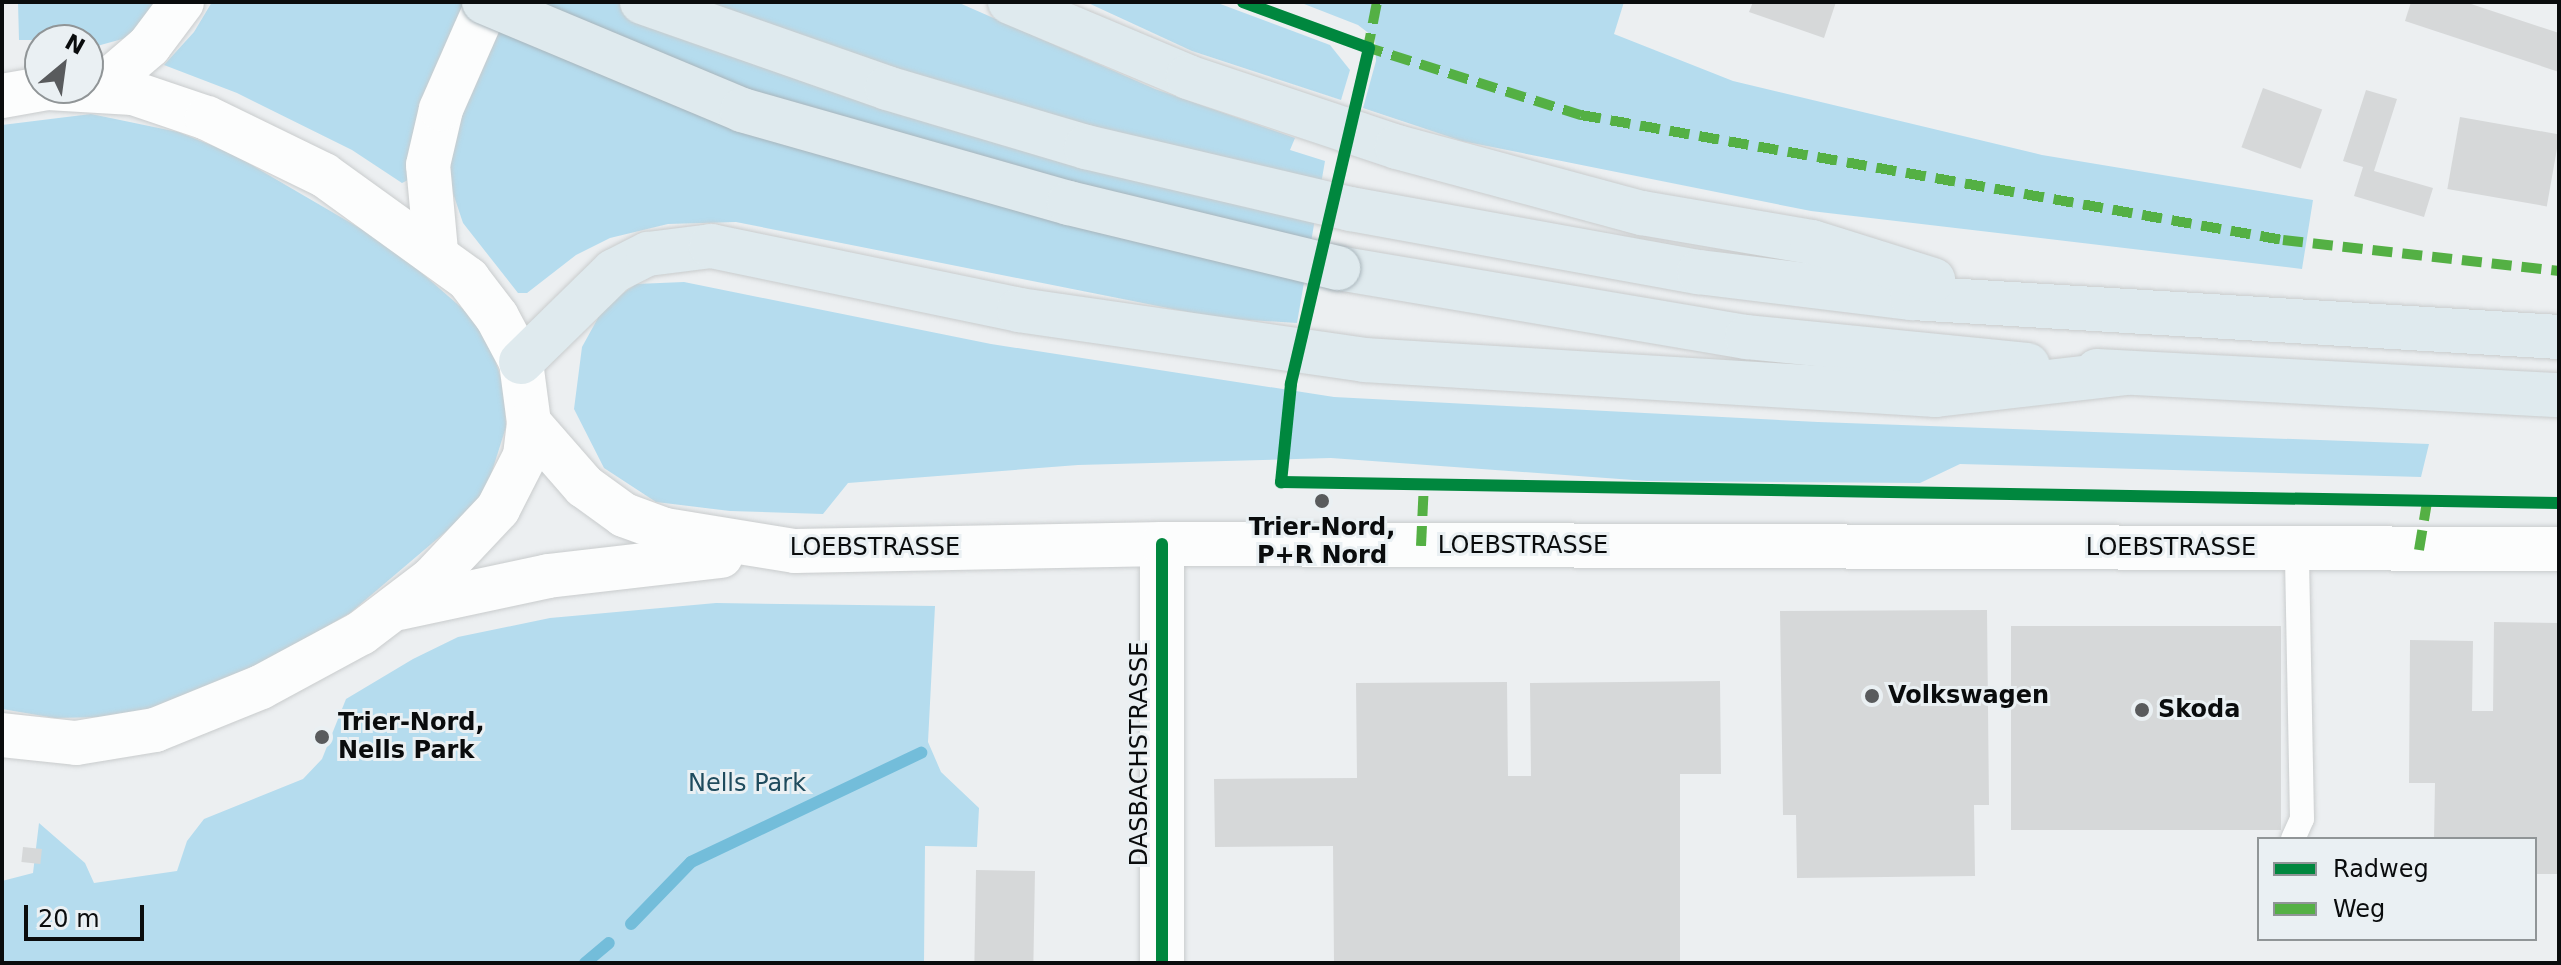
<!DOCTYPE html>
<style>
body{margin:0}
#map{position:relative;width:2561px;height:965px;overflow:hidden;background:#eceff1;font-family:"DejaVu Sans",sans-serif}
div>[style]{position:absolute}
.green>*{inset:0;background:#b5dcee}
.stream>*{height:12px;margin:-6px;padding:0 6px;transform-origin:6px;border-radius:6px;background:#73bdda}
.building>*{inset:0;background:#d6d8d9;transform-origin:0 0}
.roads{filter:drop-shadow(0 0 2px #c9cccd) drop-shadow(0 0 2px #c9cccd)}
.lane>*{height:24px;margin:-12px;padding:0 12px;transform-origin:12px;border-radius:12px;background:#fcfdfd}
.street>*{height:44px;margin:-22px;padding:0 22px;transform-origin:22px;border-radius:22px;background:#fcfdfd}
.secondary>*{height:44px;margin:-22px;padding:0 22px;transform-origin:22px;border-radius:22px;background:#fcfdfd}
.highway>*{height:44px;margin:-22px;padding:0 22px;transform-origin:22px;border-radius:22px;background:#dfeaee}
.bridges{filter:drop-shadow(0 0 2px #a9b5bb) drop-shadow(0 0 2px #a9b5bb)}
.highway-bridge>*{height:44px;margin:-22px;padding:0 22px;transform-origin:22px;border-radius:22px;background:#dfeaee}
.quiet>*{height:10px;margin-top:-5px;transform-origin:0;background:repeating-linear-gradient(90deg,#54b044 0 20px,transparent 0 30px)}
.cycleway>*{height:12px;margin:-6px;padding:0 6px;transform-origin:6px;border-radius:6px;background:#00873e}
.dots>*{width:22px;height:22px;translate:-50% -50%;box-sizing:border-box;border:4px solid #eaf0f3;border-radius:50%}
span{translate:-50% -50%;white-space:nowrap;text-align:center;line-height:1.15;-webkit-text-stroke:6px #eaf0f3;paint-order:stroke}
.poi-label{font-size:24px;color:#0a0c0d;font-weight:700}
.left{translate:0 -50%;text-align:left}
.street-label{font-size:24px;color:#0a0c0d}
.park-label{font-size:24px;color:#1f4b5d}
.frame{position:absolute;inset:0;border:4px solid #0a0c0d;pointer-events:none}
.legend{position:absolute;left:2257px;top:837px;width:280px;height:104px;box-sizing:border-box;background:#eaf0f3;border:2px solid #909597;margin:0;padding:10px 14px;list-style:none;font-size:24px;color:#0a0c0d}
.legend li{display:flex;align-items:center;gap:16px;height:40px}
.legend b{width:40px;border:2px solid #909597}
.north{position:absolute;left:24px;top:24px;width:80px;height:80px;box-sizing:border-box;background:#eaf0f3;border:2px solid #909597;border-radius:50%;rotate:29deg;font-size:22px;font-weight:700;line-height:32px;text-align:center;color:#0a0c0d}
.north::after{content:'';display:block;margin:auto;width:28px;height:36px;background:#595b5d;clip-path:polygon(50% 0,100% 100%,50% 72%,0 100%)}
.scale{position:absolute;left:24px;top:905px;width:120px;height:36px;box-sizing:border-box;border:4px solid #0a0c0d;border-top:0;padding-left:10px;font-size:24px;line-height:28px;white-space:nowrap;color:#0a0c0d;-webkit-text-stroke:6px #eaf0f3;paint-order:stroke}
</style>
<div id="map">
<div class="green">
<i style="clip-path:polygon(18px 2px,162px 2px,126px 38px,97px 46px,88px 45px,88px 40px,19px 40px)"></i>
<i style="clip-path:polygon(212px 2px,465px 2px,408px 180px,402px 183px,352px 150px,237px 93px,164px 65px,194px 32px)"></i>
<i style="clip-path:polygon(508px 2px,957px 2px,1155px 89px,1295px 138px,1290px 150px,1325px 161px,1297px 323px,1218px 318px,736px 222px,668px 224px,610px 238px,576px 255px,527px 293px,518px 293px,463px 223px,451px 187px,449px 149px,463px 99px)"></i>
<i style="clip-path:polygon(1086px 2px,1215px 2px,1330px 45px,1350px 70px,1341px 100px,1192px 51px)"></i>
<i style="clip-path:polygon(1299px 2px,1624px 2px,1614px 34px,1733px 81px,2042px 155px,2313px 200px,2302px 269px,1811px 211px,1462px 141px,1363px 108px,1376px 61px,1375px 38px,1358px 25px)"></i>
<i style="clip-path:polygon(91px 114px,178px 132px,231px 153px,392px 247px,471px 316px,490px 345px,504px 387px,506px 427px,488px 484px,470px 511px,350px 613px,269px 660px,156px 708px,104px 717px,55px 718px,2px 709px,2px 125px)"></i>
<i style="clip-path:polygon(684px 282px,991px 344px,1334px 397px,1818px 422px,2429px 444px,2421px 477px,1960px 464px,1920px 483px,1647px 481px,1331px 458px,1078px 465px,848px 483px,823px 514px,730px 511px,656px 502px,604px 468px,574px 409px,582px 347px,604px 307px,636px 284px)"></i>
<i style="clip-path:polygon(716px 603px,935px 606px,928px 742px,941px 772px,979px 808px,977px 847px,925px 846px,924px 963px,2px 963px,2px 881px,33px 873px,39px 823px,85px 863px,94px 883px,177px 871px,187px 841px,204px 819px,303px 779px,322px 759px,346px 699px,413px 659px,458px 637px,550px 618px)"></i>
</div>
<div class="stream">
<i style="left:631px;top:924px;width:86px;rotate:-45.9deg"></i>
<i style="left:691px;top:862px;width:255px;rotate:-25.4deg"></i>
<i style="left:585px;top:963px;width:31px;rotate:-40deg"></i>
</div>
<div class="building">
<i style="clip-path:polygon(1753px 2px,1836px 2px,1824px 38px,1749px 12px)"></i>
<i style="clip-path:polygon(2411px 2px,2465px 2px,2559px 33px,2559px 72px,2405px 21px)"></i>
<i style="left:2263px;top:88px;width:63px;height:63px;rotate:20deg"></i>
<i style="clip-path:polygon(2366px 90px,2397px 99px,2374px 171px,2433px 188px,2424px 217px,2354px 196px,2363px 167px,2343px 161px)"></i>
<i style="left:2460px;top:117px;width:101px;height:73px;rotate:10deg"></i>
<i style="clip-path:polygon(1987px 610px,1989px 805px,1974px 805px,1975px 876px,1797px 878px,1796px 815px,1783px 815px,1780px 611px)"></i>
<i style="clip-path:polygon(2494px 622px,2559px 623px,2559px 874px,2535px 874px,2535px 839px,2434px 839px,2435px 783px,2409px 783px,2410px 640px,2473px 641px,2472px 711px,2493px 711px)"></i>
<i style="left:2011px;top:626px;width:270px;height:204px"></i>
<i style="clip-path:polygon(1720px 681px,1721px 774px,1680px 774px,1680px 963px,1334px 963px,1333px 846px,1215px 847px,1214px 779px,1357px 778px,1356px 683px,1507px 682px,1508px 776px,1531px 776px,1530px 683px)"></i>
<i style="left:23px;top:847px;width:19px;height:15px;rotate:6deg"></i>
<i style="left:976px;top:870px;width:59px;height:93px;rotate:1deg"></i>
</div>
<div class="roads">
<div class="lane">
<i style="left:2293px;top:839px;width:22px;rotate:-66deg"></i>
<i style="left:2302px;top:819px;width:271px;rotate:-91.1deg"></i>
</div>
<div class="street">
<i style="left:1162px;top:544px;width:419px;rotate:90deg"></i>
</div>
<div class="secondary">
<i style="left:100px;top:88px;width:65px;rotate:-40.6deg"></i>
<i style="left:149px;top:46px;width:55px;rotate:-53.1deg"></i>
<i style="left:2px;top:96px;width:47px;rotate:-9.9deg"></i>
<i style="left:48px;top:88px;width:85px;rotate:3.4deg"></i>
<i style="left:133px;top:93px;width:78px;rotate:18.7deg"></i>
<i style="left:207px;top:118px;width:130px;rotate:26deg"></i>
<i style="left:324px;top:175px;width:178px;rotate:35.8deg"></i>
<i style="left:468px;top:279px;width:48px;rotate:52.7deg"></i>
<i style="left:497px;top:317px;width:51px;rotate:61.9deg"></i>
<i style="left:521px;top:362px;width:62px;rotate:82.5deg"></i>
<i style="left:529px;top:423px;width:33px;rotate:97deg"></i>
<i style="left:525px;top:456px;width:59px;rotate:117deg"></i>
<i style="left:498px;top:509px;width:96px;rotate:133.3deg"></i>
<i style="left:432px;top:579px;width:89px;rotate:142.7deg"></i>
<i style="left:361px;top:633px;width:114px;rotate:151.6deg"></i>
<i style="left:261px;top:687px;width:114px;rotate:157.9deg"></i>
<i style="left:155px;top:730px;width:80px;rotate:170.7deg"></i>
<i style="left:76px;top:743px;width:74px;rotate:-173.8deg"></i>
<i style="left:436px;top:251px;width:86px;rotate:-95.3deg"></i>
<i style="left:428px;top:165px;width:57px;rotate:-76.9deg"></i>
<i style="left:441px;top:109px;width:117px;rotate:-66.3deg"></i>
<i style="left:529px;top:423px;width:84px;rotate:48.9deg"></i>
<i style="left:584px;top:486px;width:49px;rotate:35.9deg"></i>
<i style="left:624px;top:515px;width:44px;rotate:20.1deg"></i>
<i style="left:665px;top:530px;width:132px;rotate:9.2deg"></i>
<i style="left:795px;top:551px;width:367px;rotate:-1.1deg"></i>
<i style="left:1162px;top:544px;width:1397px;rotate:0.21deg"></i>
<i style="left:399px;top:608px;width:152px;rotate:-12.1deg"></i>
<i style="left:548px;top:576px;width:174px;rotate:-6.6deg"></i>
</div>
<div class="highway">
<i style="left:642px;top:2px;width:260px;rotate:19.3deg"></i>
<i style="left:887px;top:88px;width:208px;rotate:16.5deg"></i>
<i style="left:1086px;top:147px;width:272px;rotate:13.2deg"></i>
<i style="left:1351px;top:209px;width:354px;rotate:10.3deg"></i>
<i style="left:1699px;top:272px;width:215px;rotate:7deg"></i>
<i style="left:1912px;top:298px;width:648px;rotate:3.45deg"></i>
<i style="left:1010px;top:2px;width:193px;rotate:22.8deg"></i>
<i style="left:1188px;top:77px;width:220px;rotate:18.5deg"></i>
<i style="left:1397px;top:147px;width:254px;rotate:15.1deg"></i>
<i style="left:1642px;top:213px;width:172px;rotate:9.7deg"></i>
<i style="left:1812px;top:242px;width:127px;rotate:17.4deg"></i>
<i style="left:1338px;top:268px;width:415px;rotate:9.6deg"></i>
<i style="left:1747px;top:337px;width:282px;rotate:5.7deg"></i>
<i style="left:521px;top:362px;width:130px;rotate:-44.4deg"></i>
<i style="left:614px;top:271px;width:38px;rotate:-27deg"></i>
<i style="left:648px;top:254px;width:64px;rotate:-7.2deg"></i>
<i style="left:711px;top:246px;width:315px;rotate:11.7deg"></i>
<i style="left:1019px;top:310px;width:349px;rotate:8.2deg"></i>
<i style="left:1364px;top:360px;width:573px;rotate:3.5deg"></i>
<i style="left:1936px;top:395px;width:190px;rotate:-6.6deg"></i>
<i style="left:2097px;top:371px;width:463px;rotate:3deg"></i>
</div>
</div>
<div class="bridges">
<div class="highway-bridge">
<i style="left:484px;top:2px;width:280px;rotate:22.7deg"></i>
<i style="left:742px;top:110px;width:340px;rotate:15.9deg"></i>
<i style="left:1069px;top:203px;width:277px;rotate:13.6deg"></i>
</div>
</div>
<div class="quiet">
<i style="left:1363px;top:46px;width:229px;rotate:17.6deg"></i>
<i style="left:1581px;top:115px;width:713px;rotate:10.1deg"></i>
<i style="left:2283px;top:240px;width:278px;rotate:6.4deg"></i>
<i style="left:1367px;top:53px;width:52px;rotate:-78.9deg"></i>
<i style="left:1421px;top:546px;width:63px;rotate:-87.3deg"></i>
<i style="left:2419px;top:550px;width:49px;rotate:-80.5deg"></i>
</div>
<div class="cycleway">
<i style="left:1243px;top:2px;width:134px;rotate:20.1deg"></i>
<i style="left:1369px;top:48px;width:345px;rotate:103.1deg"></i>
<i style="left:1291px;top:384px;width:99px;rotate:95.8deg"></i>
<i style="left:1281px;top:482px;width:1278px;rotate:0.94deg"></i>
<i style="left:1162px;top:544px;width:419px;rotate:90deg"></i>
</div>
<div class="dots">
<i style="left:1322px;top:501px;background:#595b5d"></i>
<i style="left:1872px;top:696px;background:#595b5d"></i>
<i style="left:2142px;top:710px;background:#595b5d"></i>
<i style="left:322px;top:737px;background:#595b5d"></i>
</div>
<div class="poi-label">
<span style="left:1322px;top:542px">Trier-Nord,<br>P+R Nord</span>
<span class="left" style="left:1888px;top:696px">Volkswagen</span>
<span class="left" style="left:2158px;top:710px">Skoda</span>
<span class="left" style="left:338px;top:737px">Trier-Nord,<br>Nells Park</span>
</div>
<div class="street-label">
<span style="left:1523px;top:546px">LOEBSTRASSE</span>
<span style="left:875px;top:548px">LOEBSTRASSE</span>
<span style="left:2171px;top:548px">LOEBSTRASSE</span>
<span style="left:1140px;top:754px;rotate:-90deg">DASBACHSTRASSE</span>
</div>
<div class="park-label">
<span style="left:747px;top:784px">Nells Park</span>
</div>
<div class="frame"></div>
<ul class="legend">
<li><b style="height:10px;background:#00873e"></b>Radweg</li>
<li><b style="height:10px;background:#54b044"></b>Weg</li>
</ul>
<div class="north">N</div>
<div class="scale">20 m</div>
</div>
